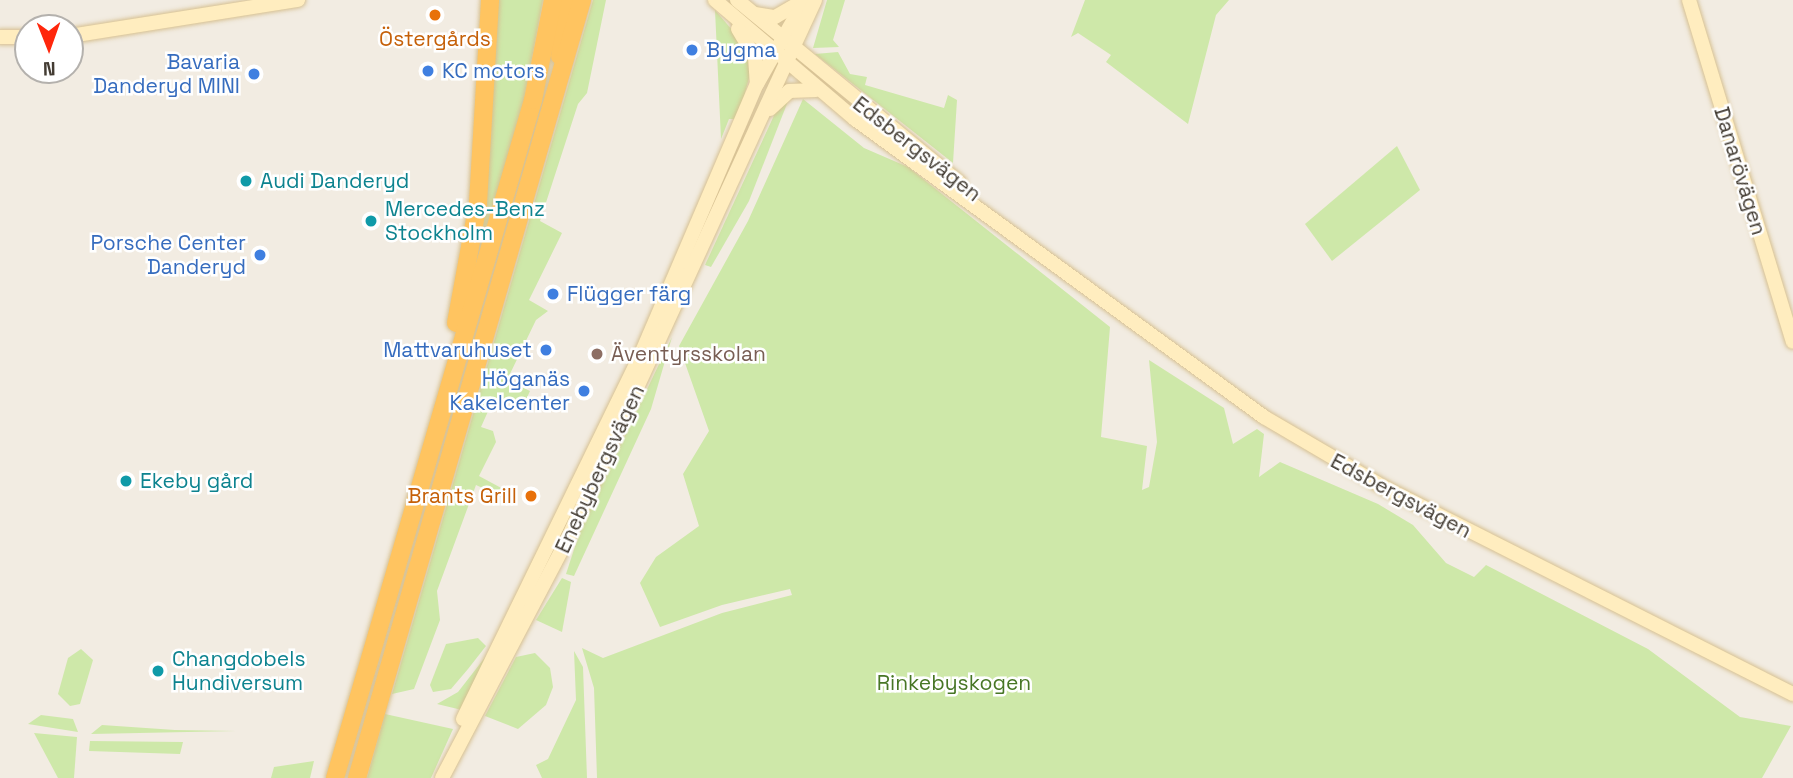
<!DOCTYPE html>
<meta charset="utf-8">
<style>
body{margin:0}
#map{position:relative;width:1793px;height:778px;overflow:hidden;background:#f2ece2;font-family:"Space Grotesk",sans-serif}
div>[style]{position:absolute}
.green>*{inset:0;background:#cee8a9}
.roads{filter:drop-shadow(0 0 2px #d7c192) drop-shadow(0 0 2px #d7c192)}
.secondary>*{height:14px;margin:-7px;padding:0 7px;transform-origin:7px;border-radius:7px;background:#ffedbf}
.highway>*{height:18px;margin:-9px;padding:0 9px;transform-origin:9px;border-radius:9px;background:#ffc460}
.dots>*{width:19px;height:19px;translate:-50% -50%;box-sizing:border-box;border:4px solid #fff;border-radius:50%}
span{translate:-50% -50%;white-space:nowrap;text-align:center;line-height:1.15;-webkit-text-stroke:5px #fff;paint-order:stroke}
.food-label{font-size:21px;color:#c56008}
.right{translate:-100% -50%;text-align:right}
.shop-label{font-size:21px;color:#366cbe}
.left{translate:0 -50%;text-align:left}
.street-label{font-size:21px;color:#433c33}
.culture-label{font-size:21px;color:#0d838f}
.education-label{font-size:21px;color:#785e54}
.park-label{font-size:21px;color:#477625}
.north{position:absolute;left:14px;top:14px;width:70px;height:70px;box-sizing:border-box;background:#fff;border:2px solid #b4b1ad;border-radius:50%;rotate:179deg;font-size:19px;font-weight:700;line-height:28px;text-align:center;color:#433c33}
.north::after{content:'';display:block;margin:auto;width:24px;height:32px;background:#ff270c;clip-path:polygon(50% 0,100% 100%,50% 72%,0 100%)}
</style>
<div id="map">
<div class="green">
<i style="clip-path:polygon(495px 0,543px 0,524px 100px,478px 263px)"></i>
<i style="clip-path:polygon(593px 0,606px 0,587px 93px,578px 104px,540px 221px,562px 233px,529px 300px,548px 311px,536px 320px,507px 380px,530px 391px,525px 402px,494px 398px,481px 427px,493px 431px,496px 442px,479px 476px,505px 490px,502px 497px,476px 485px,437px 591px,440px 620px,414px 689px,392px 694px)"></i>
<i style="clip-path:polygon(827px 0,845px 0,833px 40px,839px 47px,813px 48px)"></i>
<i style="clip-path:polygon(1085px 0,1229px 0,1216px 15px,1188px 124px,1106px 62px,1111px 55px,1078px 33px,1071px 37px)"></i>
<i style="clip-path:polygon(715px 10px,745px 45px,752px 67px,738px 119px,729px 119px,721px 139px)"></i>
<i style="clip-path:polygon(838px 52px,850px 74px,867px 77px,865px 85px,944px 108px,948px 95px,957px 100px,953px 163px,815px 54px)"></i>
<i style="clip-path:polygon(790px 96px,749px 201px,711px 267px,705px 265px,777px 109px)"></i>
<i style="clip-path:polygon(803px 99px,864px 148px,908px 167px,1110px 327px,1101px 437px,1147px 446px,1142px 490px,1149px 487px,1157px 442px,1149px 360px,1224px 408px,1233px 444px,1257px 429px,1264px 434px,1259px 477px,1280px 462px,1378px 504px,1413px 525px,1446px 563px,1474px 577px,1486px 565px,1648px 649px,1740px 717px,1791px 726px,1762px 778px,597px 778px,594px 688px,582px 648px,603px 658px,722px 613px,792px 595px,790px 589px,722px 605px,660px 627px,640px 583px,656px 557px,699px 526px,683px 474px,709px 431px,679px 346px,748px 221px)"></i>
<i style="clip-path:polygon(1397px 146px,1420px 190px,1332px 261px,1305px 224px)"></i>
<i style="clip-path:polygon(672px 337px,651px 409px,574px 576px,566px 574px,582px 525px)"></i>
<i style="clip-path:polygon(562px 578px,571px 582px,562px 632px,536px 620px)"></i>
<i style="clip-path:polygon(478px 638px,486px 646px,468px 669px,451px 689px,433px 692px,430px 685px,446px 644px)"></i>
<i style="clip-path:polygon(81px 649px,93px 660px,80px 704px,70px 706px,58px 694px,68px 658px)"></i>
<i style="clip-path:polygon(490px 651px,462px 710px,437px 704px,458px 692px)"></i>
<i style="clip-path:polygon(574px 651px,583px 667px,587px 778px,542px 778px,536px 765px,548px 759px,576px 700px)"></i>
<i style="clip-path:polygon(535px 653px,550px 668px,553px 687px,546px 705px,518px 729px,485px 716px,516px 657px)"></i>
<i style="clip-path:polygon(385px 714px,453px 729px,431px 778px,367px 778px)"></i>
<i style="clip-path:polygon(41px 715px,73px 719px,78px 732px,28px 724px)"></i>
<i style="clip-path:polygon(102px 725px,175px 730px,236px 731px,91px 734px)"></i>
<i style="clip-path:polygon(34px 733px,77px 737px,74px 778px,58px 778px)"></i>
<i style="clip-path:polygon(90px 741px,183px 742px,180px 754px,89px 751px)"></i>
<i style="clip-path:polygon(314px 761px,310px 778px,271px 778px,274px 767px)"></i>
</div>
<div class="roads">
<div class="secondary">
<i style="left:715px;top:0;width:184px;rotate:40.4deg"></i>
<i style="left:855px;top:119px;width:506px;rotate:36.08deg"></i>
<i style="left:1264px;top:417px;width:140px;rotate:30.4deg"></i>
<i style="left:1385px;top:488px;width:457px;rotate:26.8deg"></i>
<i style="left:737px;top:0;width:288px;rotate:39.4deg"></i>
<i style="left:1689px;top:0;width:357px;rotate:73.1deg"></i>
<i style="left:755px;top:14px;width:20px;rotate:9deg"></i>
<i style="left:775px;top:17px;width:32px;rotate:-30deg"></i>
<i style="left:738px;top:29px;width:33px;rotate:59deg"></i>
<i style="left:755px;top:57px;width:27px;rotate:86deg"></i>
<i style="left:70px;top:36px;width:231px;rotate:-9deg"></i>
<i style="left:0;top:37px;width:28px"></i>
<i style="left:770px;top:109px;width:26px;rotate:-43deg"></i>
<i style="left:789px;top:91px;width:27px;rotate:-2deg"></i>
<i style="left:463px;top:719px;width:406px;rotate:-64deg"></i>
<i style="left:641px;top:354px;width:294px;rotate:-66.8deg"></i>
<i style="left:757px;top:84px;width:97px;rotate:-60.3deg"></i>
<i style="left:442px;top:778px;width:269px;rotate:-62.3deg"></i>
<i style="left:567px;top:540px;width:594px;rotate:-65.33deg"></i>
</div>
<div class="highway">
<i style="left:560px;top:56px;width:56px;rotate:-82.9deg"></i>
<i style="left:456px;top:323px;width:122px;rotate:-79.6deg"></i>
<i style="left:478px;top:203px;width:203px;rotate:-86.6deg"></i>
<i style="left:335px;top:778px;width:706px;rotate:-73.72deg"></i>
<i style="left:533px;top:100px;width:102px;rotate:-78.7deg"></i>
<i style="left:357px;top:778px;width:810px;rotate:-73.87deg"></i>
</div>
</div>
<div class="dots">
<i style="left:435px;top:15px;background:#e8710a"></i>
<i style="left:692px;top:50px;background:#3f7fe0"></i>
<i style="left:428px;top:71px;background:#3f7fe0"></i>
<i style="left:254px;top:74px;background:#3f7fe0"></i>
<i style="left:246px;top:181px;background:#0f9aa8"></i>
<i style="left:371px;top:221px;background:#0f9aa8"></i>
<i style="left:260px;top:255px;background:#3f7fe0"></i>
<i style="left:553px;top:294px;background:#3f7fe0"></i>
<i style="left:546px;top:350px;background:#3f7fe0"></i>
<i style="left:597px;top:354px;background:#8d6e63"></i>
<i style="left:584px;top:391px;background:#3f7fe0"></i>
<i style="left:126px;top:481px;background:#0f9aa8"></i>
<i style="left:531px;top:496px;background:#e8710a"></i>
<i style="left:158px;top:671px;background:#0f9aa8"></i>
</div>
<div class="food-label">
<span style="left:435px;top:39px">Östergårds</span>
<span class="right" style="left:517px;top:496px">Brants Grill</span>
</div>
<div class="shop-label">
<span class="left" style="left:706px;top:50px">Bygma</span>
<span class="right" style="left:240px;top:74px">Bavaria<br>Danderyd MINI</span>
<span class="left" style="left:442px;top:71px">KC motors</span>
<span class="right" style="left:246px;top:255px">Porsche Center<br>Danderyd</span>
<span class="left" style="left:567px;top:294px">Flügger färg</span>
<span class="right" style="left:532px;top:350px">Mattvaruhuset</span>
<span class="right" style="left:570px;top:391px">Höganäs<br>Kakelcenter</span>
</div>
<div class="street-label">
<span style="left:917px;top:149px;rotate:38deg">Edsbergsvägen</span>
<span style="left:1740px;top:171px;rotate:73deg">Danarövägen</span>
<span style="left:600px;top:469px;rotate:-65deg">Enebybergsvägen</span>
<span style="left:1401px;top:496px;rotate:28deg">Edsbergsvägen</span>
</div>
<div class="culture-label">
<span class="left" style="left:260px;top:181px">Audi Danderyd</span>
<span class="left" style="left:385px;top:221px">Mercedes-Benz<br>Stockholm</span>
<span class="left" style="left:140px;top:481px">Ekeby gård</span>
<span class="left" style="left:172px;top:671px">Changdobels<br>Hundiversum</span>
</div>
<div class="education-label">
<span class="left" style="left:611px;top:354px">Äventyrsskolan</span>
</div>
<div class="park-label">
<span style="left:954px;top:683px">Rinkebyskogen</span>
</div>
<div class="north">N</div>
</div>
